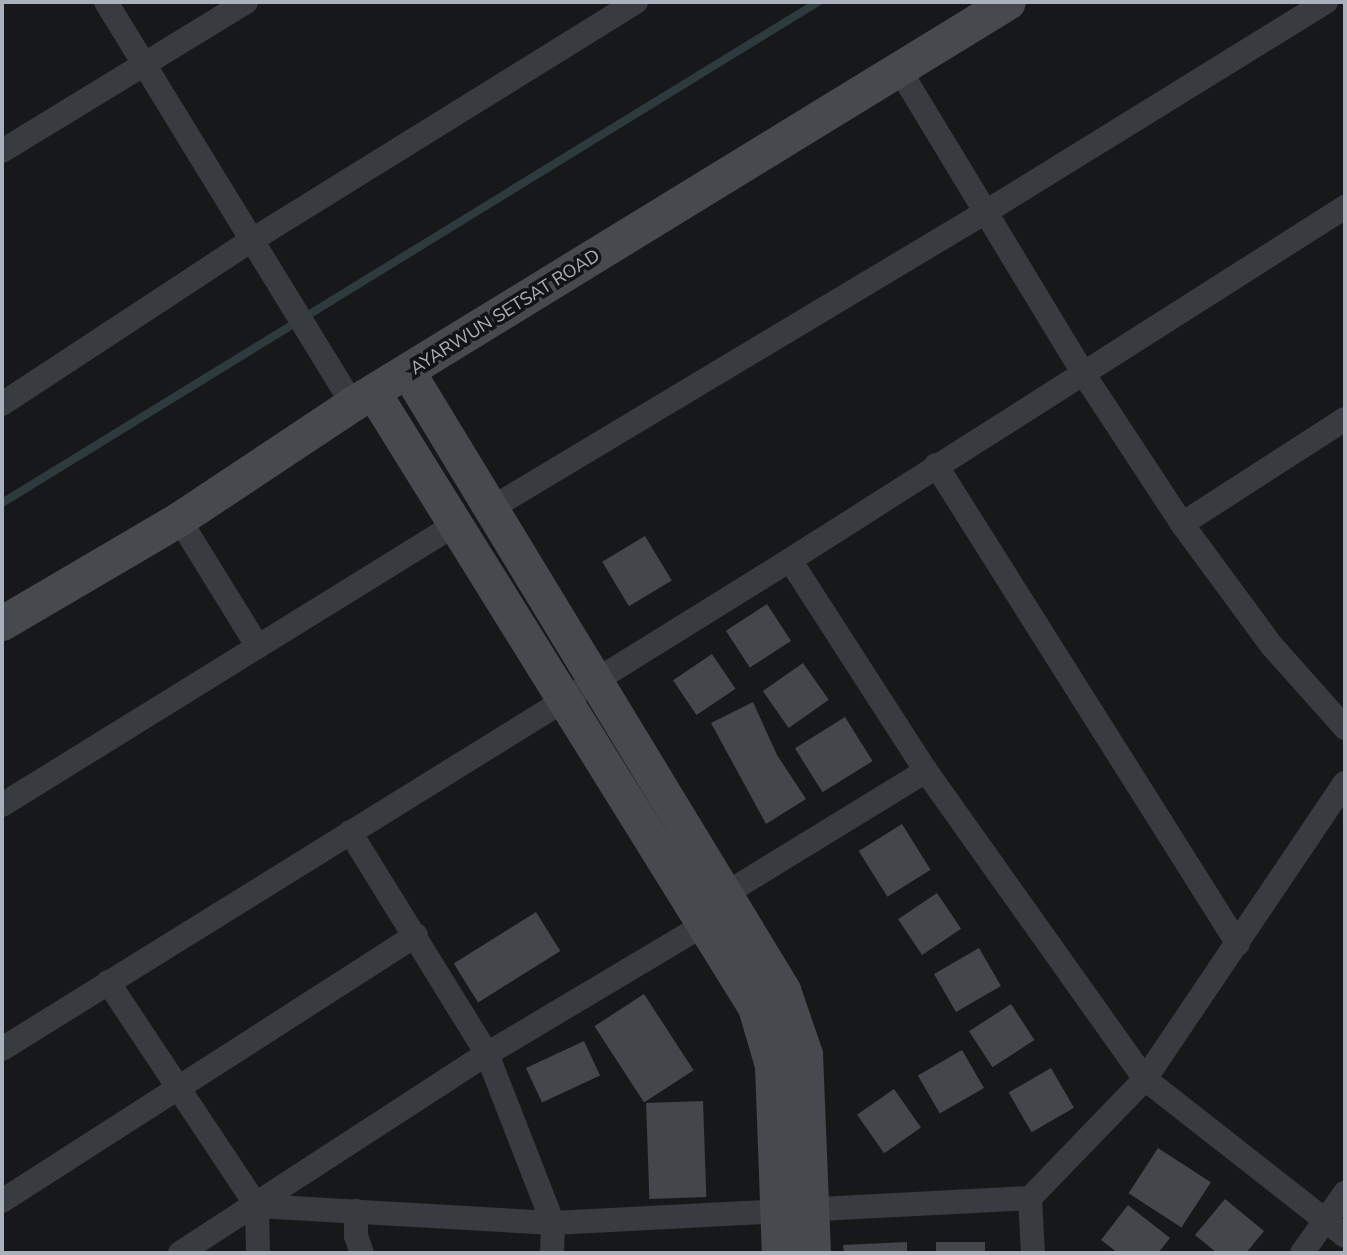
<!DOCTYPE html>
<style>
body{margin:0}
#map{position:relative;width:1347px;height:1255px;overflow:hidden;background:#17181a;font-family:"Nunito Sans",sans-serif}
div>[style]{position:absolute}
.stream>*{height:8px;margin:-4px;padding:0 4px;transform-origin:4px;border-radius:4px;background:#2d3b3f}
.building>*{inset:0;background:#43464a;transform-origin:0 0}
.street>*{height:24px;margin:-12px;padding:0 12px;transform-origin:12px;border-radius:12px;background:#383b3f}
.secondary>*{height:35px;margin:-17.5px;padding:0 17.5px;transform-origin:17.5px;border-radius:17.5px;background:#464a4f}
span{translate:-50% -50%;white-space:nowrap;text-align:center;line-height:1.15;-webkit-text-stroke:7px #121315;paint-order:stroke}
.street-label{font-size:18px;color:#a9b2ba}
.frame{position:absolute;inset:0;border:4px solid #a9b2ba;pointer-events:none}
</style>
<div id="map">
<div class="stream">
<i style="left:2px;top:503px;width:958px;rotate:-31.55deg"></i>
</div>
<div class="building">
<i style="left:645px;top:536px;width:52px;height:50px;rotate:59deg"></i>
<i style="left:767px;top:604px;width:44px;height:49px;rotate:57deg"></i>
<i style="left:712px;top:654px;width:42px;height:47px;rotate:56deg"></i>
<i style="left:803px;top:663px;width:45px;height:49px;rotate:55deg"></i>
<i style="clip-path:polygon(753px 702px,777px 755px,806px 799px,766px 824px,711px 723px)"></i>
<i style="left:845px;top:717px;width:52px;height:59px;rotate:58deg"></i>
<i style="left:902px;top:824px;width:54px;height:51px;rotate:58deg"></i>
<i style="left:937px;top:893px;width:43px;height:47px;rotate:56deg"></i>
<i style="left:536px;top:912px;width:46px;height:97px;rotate:58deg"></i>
<i style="left:979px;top:948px;width:44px;height:52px;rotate:60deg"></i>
<i style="left:644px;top:994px;width:91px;height:59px;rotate:57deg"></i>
<i style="left:1011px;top:1004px;width:43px;height:50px;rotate:57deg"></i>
<i style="left:584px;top:1041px;width:38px;height:64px;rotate:65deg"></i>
<i style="left:962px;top:1050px;width:44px;height:51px;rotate:60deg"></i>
<i style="left:1051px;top:1068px;width:46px;height:49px;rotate:60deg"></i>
<i style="left:894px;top:1089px;width:47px;height:45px;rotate:55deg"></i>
<i style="left:703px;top:1101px;width:96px;height:57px;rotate:88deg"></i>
<i style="left:1158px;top:1148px;width:63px;height:54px;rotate:33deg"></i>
<i style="clip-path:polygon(1225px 1199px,1264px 1231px,1246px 1253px,1217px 1253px,1195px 1235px)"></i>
<i style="clip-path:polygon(1128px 1205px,1170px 1238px,1158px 1253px,1118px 1253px,1101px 1240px)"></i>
<i style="clip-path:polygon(907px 1242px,907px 1253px,844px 1253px,843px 1245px)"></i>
<i style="left:985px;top:1242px;width:11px;height:49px;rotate:90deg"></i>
</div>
<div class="street">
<i style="left:106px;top:2px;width:471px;rotate:58.5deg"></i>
<i style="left:899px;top:69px;width:355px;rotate:58.8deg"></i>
<i style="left:1083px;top:373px;width:181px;rotate:56.7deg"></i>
<i style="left:1182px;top:524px;width:152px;rotate:53.6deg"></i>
<i style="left:1272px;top:646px;width:110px;rotate:48.3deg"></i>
<i style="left:2px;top:151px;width:286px;rotate:-31.4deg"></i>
<i style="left:2px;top:404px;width:299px;rotate:-33.3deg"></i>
<i style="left:252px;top:240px;width:452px;rotate:-31.8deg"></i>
<i style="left:936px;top:465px;width:566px;rotate:57.77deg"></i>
<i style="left:490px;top:509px;width:576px;rotate:-30.93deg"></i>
<i style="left:984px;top:213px;width:402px;rotate:-31.7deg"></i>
<i style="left:179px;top:519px;width:150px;rotate:58.3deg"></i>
<i style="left:1182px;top:524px;width:194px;rotate:-32.8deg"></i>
<i style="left:790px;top:560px;width:658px;rotate:-32.46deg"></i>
<i style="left:2px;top:805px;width:534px;rotate:-31.76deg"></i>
<i style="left:350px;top:832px;width:261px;rotate:58.3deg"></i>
<i style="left:487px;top:1054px;width:181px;rotate:68.7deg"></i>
<i style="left:553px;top:1223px;width:30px;rotate:92deg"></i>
<i style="left:108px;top:982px;width:269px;rotate:56.4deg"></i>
<i style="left:257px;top:1206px;width:47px;rotate:88.8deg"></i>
<i style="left:2px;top:1049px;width:927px;rotate:-31.82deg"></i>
<i style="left:790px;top:560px;width:251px;rotate:57.2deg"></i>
<i style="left:926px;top:771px;width:378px;rotate:54.6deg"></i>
<i style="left:1145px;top:1079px;width:254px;rotate:38.1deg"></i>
<i style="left:1030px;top:1198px;width:55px;rotate:86.9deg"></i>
<i style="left:2px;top:1201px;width:492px;rotate:-32.7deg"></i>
<i style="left:257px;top:1206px;width:296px;rotate:3.3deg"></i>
<i style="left:553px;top:1223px;width:478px;rotate:-3deg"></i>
<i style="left:1030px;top:1198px;width:165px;rotate:-46deg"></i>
<i style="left:1145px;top:1079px;width:357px;rotate:-56deg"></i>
<i style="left:356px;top:1211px;width:25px;rotate:90deg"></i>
<i style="left:356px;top:1236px;width:18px;rotate:71deg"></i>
<i style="left:180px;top:1253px;width:366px;rotate:-33deg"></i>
<i style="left:487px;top:1054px;width:252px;rotate:-30.8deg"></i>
<i style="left:703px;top:925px;width:38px;rotate:-55deg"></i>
<i style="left:725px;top:894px;width:236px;rotate:-31.5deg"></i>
<i style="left:1302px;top:1253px;width:74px;rotate:-54.4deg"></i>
</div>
<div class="secondary">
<i style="left:408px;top:372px;width:723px;rotate:58.75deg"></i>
<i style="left:783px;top:990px;width:68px;rotate:71deg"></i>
<i style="left:805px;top:1054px;width:199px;rotate:87.7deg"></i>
<i style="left:373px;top:392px;width:724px;rotate:58.15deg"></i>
<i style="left:755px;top:1007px;width:60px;rotate:73.7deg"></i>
<i style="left:772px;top:1065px;width:188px;rotate:87.9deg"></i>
<i style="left:2px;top:623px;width:205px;rotate:-30.4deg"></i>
<i style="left:179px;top:519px;width:208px;rotate:-33.6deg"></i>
<i style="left:352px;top:404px;width:769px;rotate:-31.5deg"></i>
</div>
<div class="street-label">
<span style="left:505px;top:312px;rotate:-32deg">AYARWUN SETSAT ROAD</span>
</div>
<div class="frame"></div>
</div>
